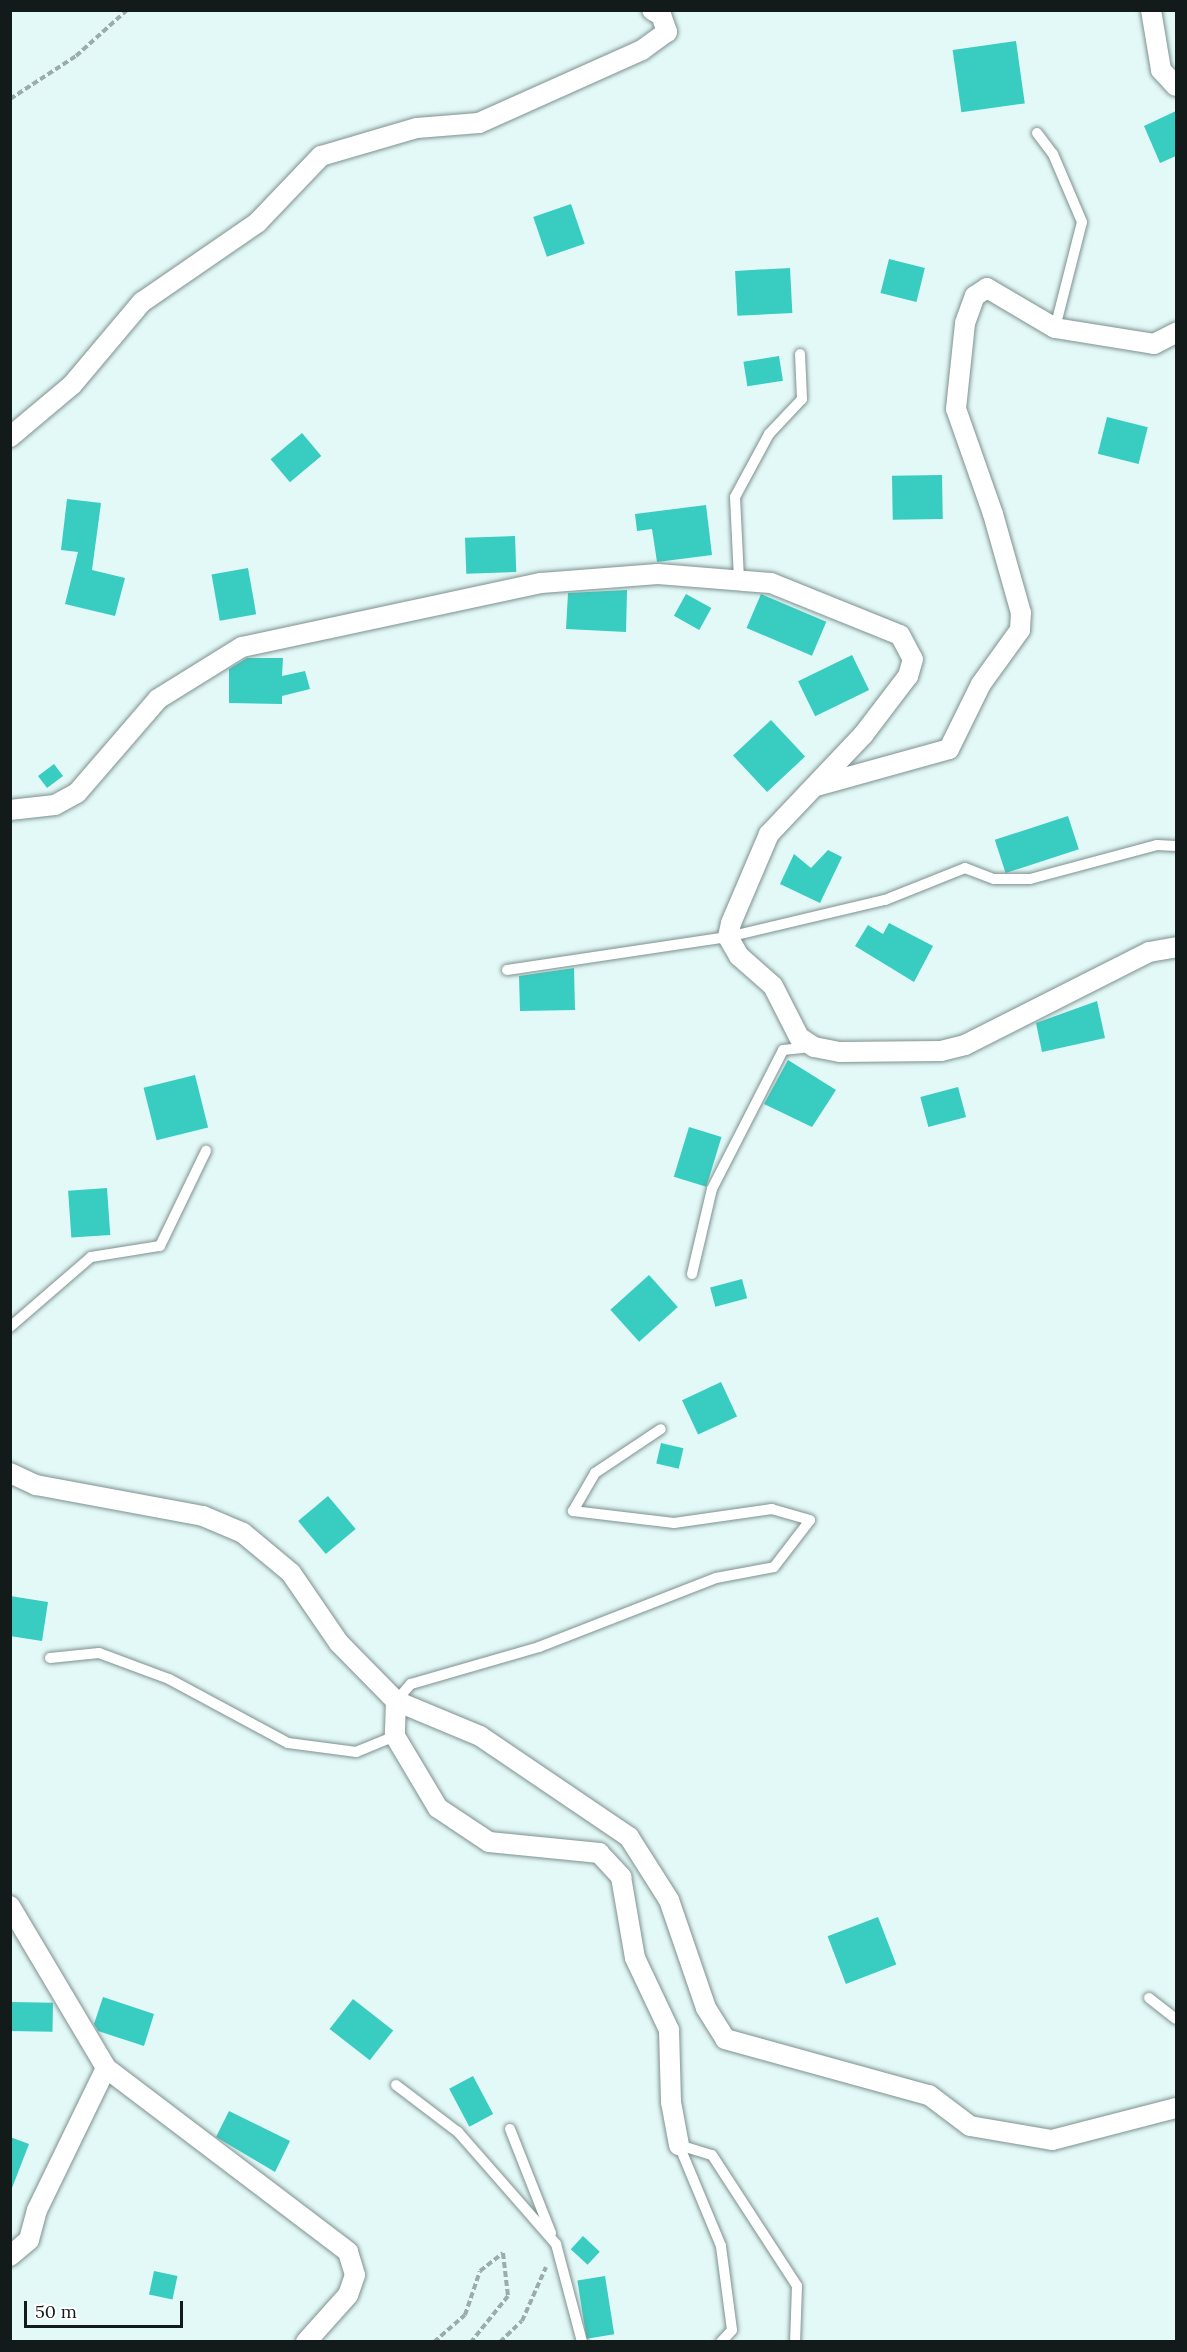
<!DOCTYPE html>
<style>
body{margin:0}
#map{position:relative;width:1187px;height:2352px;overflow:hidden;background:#e3f9f7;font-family:Lora,serif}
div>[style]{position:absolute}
.building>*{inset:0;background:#39ccc1;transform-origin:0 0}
.path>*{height:4px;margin-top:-2px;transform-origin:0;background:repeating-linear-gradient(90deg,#9bacaa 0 6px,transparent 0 9px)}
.roads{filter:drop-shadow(0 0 2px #7d918f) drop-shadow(0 0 2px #7d918f)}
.lane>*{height:10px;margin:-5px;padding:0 5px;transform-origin:5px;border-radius:5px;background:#fff}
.street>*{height:20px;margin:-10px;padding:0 10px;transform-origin:10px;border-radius:10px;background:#fff}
span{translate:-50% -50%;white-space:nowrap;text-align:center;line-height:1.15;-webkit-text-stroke:4.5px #fff;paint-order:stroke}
.frame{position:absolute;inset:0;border:12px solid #131b1a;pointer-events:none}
.scale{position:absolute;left:24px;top:2301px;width:159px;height:27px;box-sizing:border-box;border:3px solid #131b1a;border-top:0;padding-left:8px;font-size:18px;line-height:21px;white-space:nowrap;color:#131b1a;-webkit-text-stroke:4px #fff;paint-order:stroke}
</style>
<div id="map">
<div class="building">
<i style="left:1016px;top:41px;width:63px;height:64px;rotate:82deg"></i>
<i style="clip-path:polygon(1176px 111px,1176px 156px,1160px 163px,1144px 126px)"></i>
<i style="left:571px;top:204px;width:42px;height:40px;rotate:71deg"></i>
<i style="left:889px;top:259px;width:37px;height:35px;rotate:14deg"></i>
<i style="left:790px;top:268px;width:45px;height:55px;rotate:87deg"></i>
<i style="left:779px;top:356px;width:25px;height:36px;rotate:81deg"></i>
<i style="left:1107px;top:417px;width:42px;height:38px;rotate:14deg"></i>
<i style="left:302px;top:433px;width:30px;height:41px;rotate:50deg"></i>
<i style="left:942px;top:475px;width:44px;height:50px;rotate:89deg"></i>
<i style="clip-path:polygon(67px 499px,101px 503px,92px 570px,125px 578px,115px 616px,65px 604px,78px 552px,61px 550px)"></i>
<i style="clip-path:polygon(706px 505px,712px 555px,657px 562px,652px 529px,637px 531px,635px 514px)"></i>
<i style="left:515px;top:536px;width:36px;height:50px;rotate:88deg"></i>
<i style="left:248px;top:568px;width:47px;height:37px;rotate:80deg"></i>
<i style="clip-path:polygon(627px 590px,626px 632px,566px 629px,568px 593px)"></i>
<i style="left:686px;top:594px;width:29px;height:25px;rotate:29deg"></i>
<i style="left:761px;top:594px;width:71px;height:37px;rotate:23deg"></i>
<i style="left:852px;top:655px;width:39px;height:60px;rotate:64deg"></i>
<i style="clip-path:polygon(247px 658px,283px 658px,282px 676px,305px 671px,310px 689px,282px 696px,282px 704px,229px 703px,229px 669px)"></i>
<i style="left:771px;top:720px;width:50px;height:52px;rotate:47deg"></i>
<i style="left:54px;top:764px;width:15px;height:20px;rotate:53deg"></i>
<i style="left:1068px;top:816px;width:35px;height:77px;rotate:72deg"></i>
<i style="clip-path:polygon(828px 850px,842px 857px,820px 903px,780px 884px,794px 854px,811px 868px)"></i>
<i style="clip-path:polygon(889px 923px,933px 946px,914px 982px,855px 946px,868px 925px,883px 934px)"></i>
<i style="clip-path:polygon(574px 968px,575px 1010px,520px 1011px,519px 976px)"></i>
<i style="clip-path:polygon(1097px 1001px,1105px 1038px,1042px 1052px,1036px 1023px)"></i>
<i style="clip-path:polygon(788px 1060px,836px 1090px,812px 1127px,764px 1104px)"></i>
<i style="left:195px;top:1075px;width:54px;height:53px;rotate:76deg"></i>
<i style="left:958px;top:1087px;width:31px;height:39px;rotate:75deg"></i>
<i style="left:689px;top:1127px;width:34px;height:52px;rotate:17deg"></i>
<i style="left:107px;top:1188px;width:47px;height:39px;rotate:86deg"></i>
<i style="left:649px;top:1275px;width:43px;height:52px;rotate:48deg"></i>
<i style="left:742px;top:1279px;width:20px;height:33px;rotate:75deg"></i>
<i style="left:721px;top:1382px;width:38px;height:43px;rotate:65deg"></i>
<i style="left:661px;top:1443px;width:23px;height:21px;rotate:13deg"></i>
<i style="left:328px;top:1496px;width:43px;height:39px;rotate:50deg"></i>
<i style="clip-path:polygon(10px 1596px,48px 1602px,42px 1641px,10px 1636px)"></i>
<i style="left:878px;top:1917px;width:51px;height:54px;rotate:69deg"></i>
<i style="clip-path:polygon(103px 1997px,154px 2014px,144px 2046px,98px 2031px,94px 2024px)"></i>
<i style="left:353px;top:1999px;width:51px;height:38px;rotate:38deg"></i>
<i style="left:10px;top:2002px;width:43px;height:29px;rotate:1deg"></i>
<i style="left:473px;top:2076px;width:43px;height:27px;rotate:62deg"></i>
<i style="clip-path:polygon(229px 2111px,290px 2141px,275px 2172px,216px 2137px)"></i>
<i style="clip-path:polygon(10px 2137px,29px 2144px,12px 2188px,10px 2188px)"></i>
<i style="left:583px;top:2236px;width:23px;height:18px;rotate:43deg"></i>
<i style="left:154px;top:2271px;width:24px;height:24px;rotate:12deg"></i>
<i style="left:605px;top:2276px;width:59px;height:28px;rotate:81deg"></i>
</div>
<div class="path">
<i style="left:10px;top:99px;width:79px;rotate:-33.1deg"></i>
<i style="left:76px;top:56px;width:69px;rotate:-42deg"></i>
<i style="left:434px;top:2342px;width:41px;rotate:-41.1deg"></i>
<i style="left:465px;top:2315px;width:46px;rotate:-71.2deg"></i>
<i style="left:480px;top:2271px;width:29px;rotate:-38deg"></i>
<i style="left:503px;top:2253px;width:43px;rotate:83.4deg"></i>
<i style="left:508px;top:2296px;width:59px;rotate:128.8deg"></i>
<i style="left:500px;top:2342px;width:30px;rotate:-44deg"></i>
<i style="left:522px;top:2321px;width:59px;rotate:-66deg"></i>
</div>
<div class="roads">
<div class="lane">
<i style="left:1037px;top:133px;width:26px;rotate:53deg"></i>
<i style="left:1053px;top:154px;width:74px;rotate:66.9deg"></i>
<i style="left:1082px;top:222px;width:109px;rotate:104.3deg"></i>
<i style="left:739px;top:579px;width:82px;rotate:-92.8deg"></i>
<i style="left:735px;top:497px;width:72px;rotate:-61.6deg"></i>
<i style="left:769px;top:434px;width:48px;rotate:-46.7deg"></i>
<i style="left:802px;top:399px;width:45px;rotate:-92.5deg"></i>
<i style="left:507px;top:970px;width:223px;rotate:-8.5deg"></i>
<i style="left:728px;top:937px;width:161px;rotate:-13.3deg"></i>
<i style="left:885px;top:900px;width:86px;rotate:-21.8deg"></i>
<i style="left:965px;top:868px;width:31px;rotate:21deg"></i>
<i style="left:994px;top:879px;width:36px"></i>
<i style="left:1030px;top:879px;width:131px;rotate:-15deg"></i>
<i style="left:1157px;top:845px;width:19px;rotate:3deg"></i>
<i style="left:692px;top:1274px;width:87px;rotate:-76.8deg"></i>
<i style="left:712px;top:1189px;width:156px;rotate:-62.9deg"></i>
<i style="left:783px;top:1050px;width:29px;rotate:-6deg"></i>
<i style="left:10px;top:1327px;width:107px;rotate:-40.8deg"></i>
<i style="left:91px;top:1257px;width:70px;rotate:-9.1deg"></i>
<i style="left:160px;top:1246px;width:106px;rotate:-64.2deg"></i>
<i style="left:50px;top:1658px;width:49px;rotate:-5.8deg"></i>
<i style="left:99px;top:1653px;width:75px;rotate:20.4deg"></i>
<i style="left:169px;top:1679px;width:135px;rotate:28.3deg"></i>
<i style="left:288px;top:1743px;width:69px;rotate:7.5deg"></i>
<i style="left:356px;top:1752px;width:42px;rotate:-22.3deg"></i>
<i style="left:396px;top:1701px;width:23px;rotate:-49deg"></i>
<i style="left:411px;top:1684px;width:133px;rotate:-16.1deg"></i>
<i style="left:539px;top:1647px;width:190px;rotate:-21.3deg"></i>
<i style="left:716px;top:1578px;width:59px;rotate:-10.7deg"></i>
<i style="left:774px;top:1567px;width:59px;rotate:-52.5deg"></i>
<i style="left:810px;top:1520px;width:40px;rotate:-164deg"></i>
<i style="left:772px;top:1509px;width:99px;rotate:171.9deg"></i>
<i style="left:674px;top:1523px;width:102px;rotate:-173.2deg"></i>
<i style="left:573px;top:1511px;width:44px;rotate:-59.9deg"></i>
<i style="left:595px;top:1473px;width:79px;rotate:-33.7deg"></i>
<i style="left:1149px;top:1998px;width:34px;rotate:38deg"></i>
<i style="left:396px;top:2085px;width:78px;rotate:37.2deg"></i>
<i style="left:458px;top:2132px;width:149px;rotate:48.8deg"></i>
<i style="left:556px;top:2244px;width:101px;rotate:75.1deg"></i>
<i style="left:510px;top:2129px;width:112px;rotate:68.5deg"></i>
<i style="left:721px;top:2342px;width:16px;rotate:-47deg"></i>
<i style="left:732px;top:2330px;width:85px;rotate:-97.5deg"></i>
<i style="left:721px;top:2246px;width:109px;rotate:-112.6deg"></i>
<i style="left:679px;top:2145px;width:34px;rotate:17deg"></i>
<i style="left:712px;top:2155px;width:156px;rotate:57deg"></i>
<i style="left:797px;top:2286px;width:56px;rotate:92deg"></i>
</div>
<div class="street">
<i style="left:1151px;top:10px;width:61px;rotate:80.5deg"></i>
<i style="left:1161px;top:70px;width:22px;rotate:47deg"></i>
<i style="left:10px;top:437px;width:81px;rotate:-40deg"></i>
<i style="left:72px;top:385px;width:109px;rotate:-49.9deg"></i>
<i style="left:142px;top:302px;width:140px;rotate:-34.5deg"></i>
<i style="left:257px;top:223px;width:93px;rotate:-46.3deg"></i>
<i style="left:321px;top:156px;width:100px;rotate:-16.3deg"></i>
<i style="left:417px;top:128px;width:62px;rotate:-4.6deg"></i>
<i style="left:479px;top:123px;width:179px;rotate:-24.1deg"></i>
<i style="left:642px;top:50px;width:31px;rotate:-36deg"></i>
<i style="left:667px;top:32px;width:18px;rotate:-109deg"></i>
<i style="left:661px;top:15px;width:10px;rotate:-151deg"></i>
<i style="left:816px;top:786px;width:138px;rotate:-15.5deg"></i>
<i style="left:949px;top:749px;width:72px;rotate:-63.8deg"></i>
<i style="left:981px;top:684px;width:67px;rotate:-54.2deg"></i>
<i style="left:1020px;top:630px;width:17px;rotate:-87deg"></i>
<i style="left:1021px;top:613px;width:103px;rotate:-105.8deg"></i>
<i style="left:993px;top:514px;width:111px;rotate:-109.4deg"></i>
<i style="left:956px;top:409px;width:86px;rotate:-84deg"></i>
<i style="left:965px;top:323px;width:29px;rotate:-70deg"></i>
<i style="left:975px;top:296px;width:14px;rotate:-34deg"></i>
<i style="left:987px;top:288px;width:79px;rotate:30.5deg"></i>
<i style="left:1055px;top:328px;width:100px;rotate:9.2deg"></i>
<i style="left:1154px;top:344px;width:25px;rotate:-27deg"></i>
<i style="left:10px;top:810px;width:45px;rotate:-6.3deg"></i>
<i style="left:55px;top:805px;width:25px;rotate:-29deg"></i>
<i style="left:77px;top:793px;width:124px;rotate:-49.2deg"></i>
<i style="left:158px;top:699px;width:99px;rotate:-31.8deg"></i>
<i style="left:242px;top:647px;width:306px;rotate:-12.1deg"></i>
<i style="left:541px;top:583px;width:117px;rotate:-4.4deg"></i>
<i style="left:658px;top:574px;width:113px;rotate:4.6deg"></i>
<i style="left:771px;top:583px;width:139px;rotate:22deg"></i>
<i style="left:900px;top:635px;width:27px;rotate:62deg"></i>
<i style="left:913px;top:659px;width:18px;rotate:106deg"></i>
<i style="left:908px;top:676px;width:74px;rotate:127.3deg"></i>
<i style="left:863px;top:735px;width:137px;rotate:133.5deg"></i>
<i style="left:769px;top:834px;width:97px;rotate:113.1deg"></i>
<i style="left:731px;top:923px;width:14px;rotate:102deg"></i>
<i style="left:728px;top:937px;width:22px;rotate:60deg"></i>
<i style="left:739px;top:956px;width:45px;rotate:41.4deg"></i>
<i style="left:773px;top:986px;width:57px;rotate:63deg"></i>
<i style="left:799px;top:1037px;width:18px;rotate:34deg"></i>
<i style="left:814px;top:1047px;width:26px;rotate:11deg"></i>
<i style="left:840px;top:1052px;width:101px;rotate:-0.6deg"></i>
<i style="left:941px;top:1051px;width:25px;rotate:-14deg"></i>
<i style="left:965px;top:1045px;width:206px;rotate:-26.8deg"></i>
<i style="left:1149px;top:952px;width:27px;rotate:-10deg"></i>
<i style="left:10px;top:1473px;width:29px;rotate:25deg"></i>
<i style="left:36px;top:1485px;width:170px;rotate:10.5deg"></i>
<i style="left:203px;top:1516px;width:43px;rotate:23deg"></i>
<i style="left:243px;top:1533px;width:62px;rotate:39.8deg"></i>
<i style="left:291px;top:1573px;width:85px;rotate:55.6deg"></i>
<i style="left:339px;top:1643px;width:81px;rotate:45.5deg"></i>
<i style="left:396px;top:1701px;width:91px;rotate:22.6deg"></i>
<i style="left:480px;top:1736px;width:180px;rotate:34.1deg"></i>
<i style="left:629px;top:1837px;width:75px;rotate:57.6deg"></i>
<i style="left:669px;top:1900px;width:114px;rotate:71.1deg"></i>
<i style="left:706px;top:2008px;width:36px;rotate:58deg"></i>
<i style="left:725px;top:2039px;width:212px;rotate:15.4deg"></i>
<i style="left:929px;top:2095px;width:51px;rotate:37.1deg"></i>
<i style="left:970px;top:2126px;width:83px;rotate:9.7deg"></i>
<i style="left:1052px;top:2140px;width:128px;rotate:-14.5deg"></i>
<i style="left:396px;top:1701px;width:35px;rotate:92deg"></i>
<i style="left:395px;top:1736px;width:84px;rotate:59.2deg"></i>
<i style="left:438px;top:1808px;width:61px;rotate:33.7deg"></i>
<i style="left:489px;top:1842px;width:111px;rotate:5.7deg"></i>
<i style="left:599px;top:1853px;width:33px;rotate:47deg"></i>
<i style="left:621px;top:1877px;width:82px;rotate:80.2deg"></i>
<i style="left:635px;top:1958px;width:80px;rotate:64.7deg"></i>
<i style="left:669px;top:2030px;width:72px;rotate:88.4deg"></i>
<i style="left:671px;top:2102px;width:44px;rotate:79.5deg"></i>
<i style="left:10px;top:1906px;width:188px;rotate:59.3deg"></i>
<i style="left:106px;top:2068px;width:158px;rotate:115.9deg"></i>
<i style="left:37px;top:2210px;width:31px;rotate:105deg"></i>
<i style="left:29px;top:2240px;width:25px;rotate:140deg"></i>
<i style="left:106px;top:2068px;width:304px;rotate:37.2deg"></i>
<i style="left:348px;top:2252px;width:24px;rotate:73deg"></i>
<i style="left:355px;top:2275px;width:21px;rotate:109deg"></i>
<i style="left:348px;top:2295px;width:63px;rotate:131.8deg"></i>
</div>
</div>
<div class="frame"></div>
<div class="scale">50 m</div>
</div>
